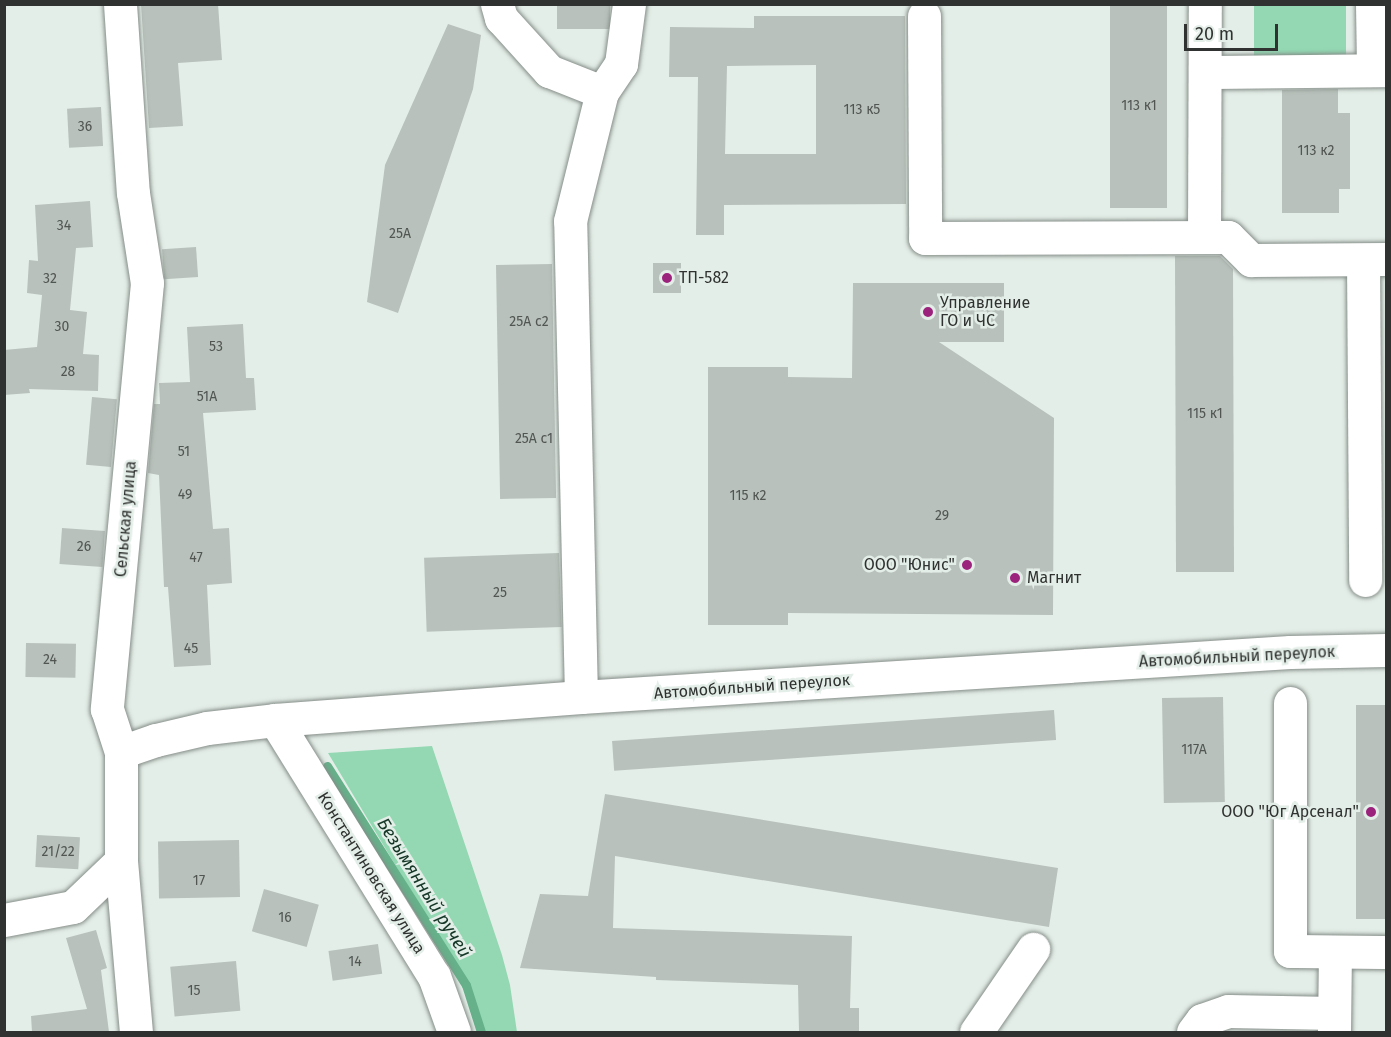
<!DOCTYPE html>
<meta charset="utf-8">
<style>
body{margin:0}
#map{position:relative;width:1391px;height:1037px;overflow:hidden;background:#e4eee8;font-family:"Fira Sans",sans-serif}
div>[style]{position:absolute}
.green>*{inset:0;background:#93d8b3;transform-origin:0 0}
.stream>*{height:9px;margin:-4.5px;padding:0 4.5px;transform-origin:4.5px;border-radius:4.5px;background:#66b08a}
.building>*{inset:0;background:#b8c1bb;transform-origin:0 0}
.roads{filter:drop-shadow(0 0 2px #858d88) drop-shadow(0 0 2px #858d88)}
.minor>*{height:33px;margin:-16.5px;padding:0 16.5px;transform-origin:16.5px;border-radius:16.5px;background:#fff}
.dots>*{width:16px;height:16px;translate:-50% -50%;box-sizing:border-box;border:3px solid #e4eee8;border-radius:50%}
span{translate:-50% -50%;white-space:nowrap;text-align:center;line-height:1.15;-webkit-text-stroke:5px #e4eee8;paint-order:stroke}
.number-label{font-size:14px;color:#515653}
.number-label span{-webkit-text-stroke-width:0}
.poi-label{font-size:16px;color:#2f3230}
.left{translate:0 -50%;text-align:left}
.right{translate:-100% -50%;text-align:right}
.street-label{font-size:16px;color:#2f3230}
.water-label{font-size:18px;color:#153727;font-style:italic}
.frame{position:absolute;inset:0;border:6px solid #2f3230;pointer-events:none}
.scale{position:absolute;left:1184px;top:24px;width:94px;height:27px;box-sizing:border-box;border:3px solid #2f3230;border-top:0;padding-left:8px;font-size:18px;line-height:21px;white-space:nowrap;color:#2f3230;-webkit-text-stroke:4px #e4eee8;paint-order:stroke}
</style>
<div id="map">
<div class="green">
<i style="left:1254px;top:5px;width:92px;height:59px"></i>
<i style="clip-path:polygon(432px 746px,502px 955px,510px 985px,517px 1032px,482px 1032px,465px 981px,328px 753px)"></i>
</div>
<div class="stream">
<i style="left:327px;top:766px;width:259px;rotate:57.6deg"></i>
<i style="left:466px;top:985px;width:49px;rotate:72.3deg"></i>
</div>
<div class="building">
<i style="clip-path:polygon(141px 4px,218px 4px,222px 60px,178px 63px,183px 126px,149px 128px)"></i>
<i style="left:557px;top:4px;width:53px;height:25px"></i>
<i style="left:1110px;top:4px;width:57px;height:204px"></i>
<i style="clip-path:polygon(evenodd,754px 16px,905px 16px,906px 204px,724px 205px,724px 235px,696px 235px,698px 77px,669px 77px,670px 27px,754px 28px,754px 16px,816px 65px,816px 154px,725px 154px,727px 66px,816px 65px)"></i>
<i style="clip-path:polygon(448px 24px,481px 35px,473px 89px,398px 313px,367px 302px,385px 165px)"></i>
<i style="clip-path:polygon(1338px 89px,1338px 113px,1350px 113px,1350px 189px,1339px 189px,1339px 213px,1282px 213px,1282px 90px)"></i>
<i style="left:101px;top:107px;width:39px;height:34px;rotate:87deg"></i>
<i style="clip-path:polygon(90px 201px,93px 247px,76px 248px,70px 310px,87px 312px,83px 354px,99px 355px,98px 391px,29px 389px,30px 393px,4px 395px,4px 350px,37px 347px,42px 295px,27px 293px,29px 260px,38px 261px,35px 205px)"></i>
<i style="left:196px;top:247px;width:30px;height:34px;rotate:86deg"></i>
<i style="clip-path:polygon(1175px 256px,1220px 256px,1233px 269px,1234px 572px,1176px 572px)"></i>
<i style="left:653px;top:263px;width:28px;height:30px"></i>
<i style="left:552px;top:264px;width:234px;height:56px;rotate:89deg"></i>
<i style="clip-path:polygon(853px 283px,1004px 283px,1004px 342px,939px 342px,1054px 418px,1053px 615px,788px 613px,788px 625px,708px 625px,708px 367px,788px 367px,788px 377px,852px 378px)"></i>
<i style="clip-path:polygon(243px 324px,246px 378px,254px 378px,256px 410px,203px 413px,213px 529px,229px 528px,232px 583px,207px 585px,211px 665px,174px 667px,168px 587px,164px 587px,159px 475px,148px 473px,154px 404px,160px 404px,159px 383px,190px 382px,187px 327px)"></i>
<i style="left:92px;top:397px;width:25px;height:68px;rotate:5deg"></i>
<i style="left:62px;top:528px;width:43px;height:36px;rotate:4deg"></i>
<i style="left:559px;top:553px;width:74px;height:135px;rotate:88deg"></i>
<i style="left:26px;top:643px;width:50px;height:34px;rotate:1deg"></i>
<i style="left:1223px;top:697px;width:105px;height:61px;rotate:89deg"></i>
<i style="left:1356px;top:705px;width:30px;height:214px"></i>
<i style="left:1054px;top:710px;width:30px;height:443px;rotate:86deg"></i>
<i style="clip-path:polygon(605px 794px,1058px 868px,1049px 927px,615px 856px,613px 928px,852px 936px,850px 1008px,859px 1008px,859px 1032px,799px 1032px,798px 985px,656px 980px,656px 977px,520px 968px,540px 894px,588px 896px)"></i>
<i style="left:37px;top:835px;width:43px;height:32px;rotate:3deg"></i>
<i style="left:239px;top:840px;width:57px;height:81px;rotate:89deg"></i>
<i style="left:264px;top:889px;width:57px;height:44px;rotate:16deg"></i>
<i style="clip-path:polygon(96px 930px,107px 968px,101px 970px,109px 1032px,32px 1032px,31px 1016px,87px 1009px,66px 938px)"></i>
<i style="left:378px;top:944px;width:30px;height:50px;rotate:82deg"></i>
<i style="left:236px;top:961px;width:50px;height:66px;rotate:85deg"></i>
</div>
<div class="roads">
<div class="minor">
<i style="left:120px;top:4px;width:189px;rotate:86.1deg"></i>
<i style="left:133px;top:193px;width:91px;rotate:81.2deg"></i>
<i style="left:147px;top:283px;width:428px;rotate:95.4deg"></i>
<i style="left:107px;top:709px;width:45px;rotate:72deg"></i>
<i style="left:121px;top:752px;width:109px;rotate:90deg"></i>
<i style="left:121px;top:861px;width:172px;rotate:85deg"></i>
<i style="left:497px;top:4px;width:15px;rotate:74deg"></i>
<i style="left:501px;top:18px;width:72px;rotate:47.8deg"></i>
<i style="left:549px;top:71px;width:57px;rotate:21.6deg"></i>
<i style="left:1372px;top:4px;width:66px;rotate:89.1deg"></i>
<i style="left:924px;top:16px;width:222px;rotate:89.7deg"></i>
<i style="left:925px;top:238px;width:303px;rotate:-0.2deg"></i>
<i style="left:1228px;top:237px;width:33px;rotate:45deg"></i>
<i style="left:1251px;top:260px;width:135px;rotate:-0.4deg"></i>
<i style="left:1205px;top:72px;width:181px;rotate:-0.6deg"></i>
<i style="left:1204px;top:237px;width:233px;rotate:-89.8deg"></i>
<i style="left:1363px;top:260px;width:320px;rotate:89.6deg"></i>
<i style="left:581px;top:697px;width:476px;rotate:-91.3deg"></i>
<i style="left:570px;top:221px;width:133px;rotate:-76.1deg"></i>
<i style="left:602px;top:92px;width:34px;rotate:-56deg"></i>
<i style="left:621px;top:64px;width:61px;rotate:-82.4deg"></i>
<i style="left:1290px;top:703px;width:248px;rotate:90deg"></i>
<i style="left:1290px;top:951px;width:96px;rotate:0.6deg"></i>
<i style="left:275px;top:720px;width:301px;rotate:58.2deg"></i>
<i style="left:434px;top:976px;width:59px;rotate:70.3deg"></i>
<i style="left:121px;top:752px;width:37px;rotate:-19deg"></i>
<i style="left:156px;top:740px;width:52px;rotate:-13.2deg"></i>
<i style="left:207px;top:728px;width:68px;rotate:-6.7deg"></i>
<i style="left:275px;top:720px;width:307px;rotate:-4.3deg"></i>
<i style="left:581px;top:697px;width:710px;rotate:-3.63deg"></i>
<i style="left:1290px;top:652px;width:96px;rotate:-1.2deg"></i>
<i style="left:4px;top:920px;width:70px;rotate:-10.7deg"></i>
<i style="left:73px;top:907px;width:66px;rotate:-43.8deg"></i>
<i style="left:976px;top:1032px;width:101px;rotate:-55.5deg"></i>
<i style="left:1193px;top:1032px;width:15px;rotate:-53deg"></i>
<i style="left:1202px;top:1020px;width:28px;rotate:-19deg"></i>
<i style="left:1228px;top:1011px;width:106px;rotate:1.1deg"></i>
<i style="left:1334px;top:1032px;width:80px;rotate:-89.3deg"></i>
</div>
</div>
<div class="dots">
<i style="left:667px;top:278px;background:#9b237c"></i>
<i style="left:928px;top:312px;background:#9b237c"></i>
<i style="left:967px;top:565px;background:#9b237c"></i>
<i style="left:1015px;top:578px;background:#9b237c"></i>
<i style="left:1371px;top:812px;background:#9b237c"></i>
</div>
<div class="number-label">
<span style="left:1139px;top:106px">113 к1</span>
<span style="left:862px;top:110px">113 к5</span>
<span style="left:85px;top:127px">36</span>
<span style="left:1316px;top:151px">113 к2</span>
<span style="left:64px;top:226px">34</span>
<span style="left:400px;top:234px">25А</span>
<span style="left:50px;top:279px">32</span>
<span style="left:529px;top:322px">25А с2</span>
<span style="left:62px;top:327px">30</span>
<span style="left:216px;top:347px">53</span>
<span style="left:68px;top:372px">28</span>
<span style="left:207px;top:397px">51А</span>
<span style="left:1205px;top:414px">115 к1</span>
<span style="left:534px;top:439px">25А с1</span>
<span style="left:184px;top:452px">51</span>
<span style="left:185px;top:495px">49</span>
<span style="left:748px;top:496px">115 к2</span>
<span style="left:942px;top:516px">29</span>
<span style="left:84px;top:547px">26</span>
<span style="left:196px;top:558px">47</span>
<span style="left:500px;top:593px">25</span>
<span style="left:191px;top:649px">45</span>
<span style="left:50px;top:660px">24</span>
<span style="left:1194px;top:750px">117А</span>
<span style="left:58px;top:852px">21/22</span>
<span style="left:199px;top:881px">17</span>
<span style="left:285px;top:918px">16</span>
<span style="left:355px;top:962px">14</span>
<span style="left:194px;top:991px">15</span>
</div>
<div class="poi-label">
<span class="left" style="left:679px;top:278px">ТП-582</span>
<span class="left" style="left:940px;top:312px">Управление<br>ГО и ЧС</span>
<span class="right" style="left:955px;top:565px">ООО "Юнис"</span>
<span class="left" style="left:1027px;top:578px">Магнит</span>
<span class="right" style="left:1359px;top:812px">ООО "Юг Арсенал"</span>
</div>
<div class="street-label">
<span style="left:126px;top:519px;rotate:-85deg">Сельская улица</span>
<span style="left:1237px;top:657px;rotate:-3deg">Автомобильный переулок</span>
<span style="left:752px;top:687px;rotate:-4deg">Автомобильный переулок</span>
<span style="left:371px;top:873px;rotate:58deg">Константиновская улица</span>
</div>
<div class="water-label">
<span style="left:424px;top:888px;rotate:58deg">Безымянный ручей</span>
</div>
<div class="frame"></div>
<div class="scale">20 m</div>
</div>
